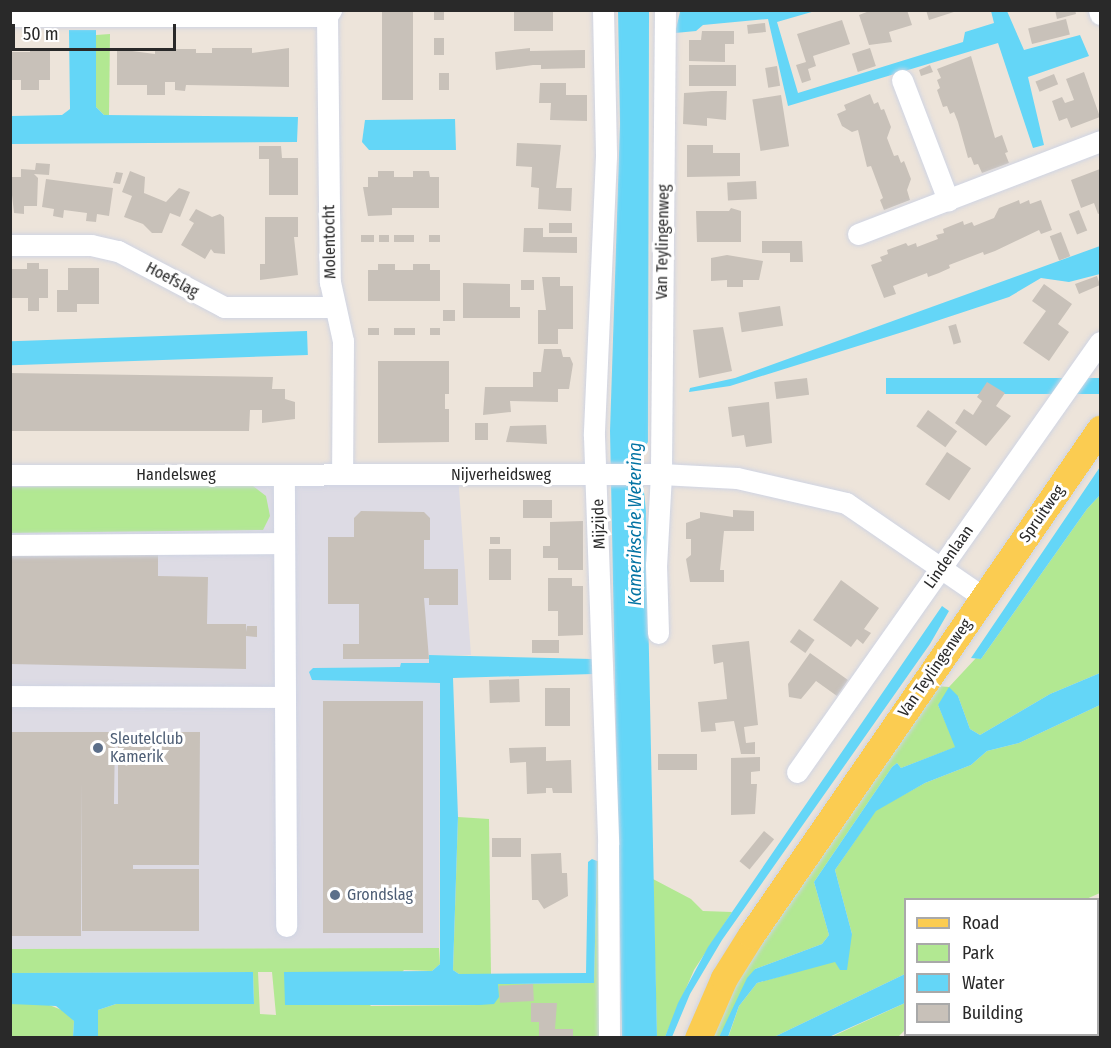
<!DOCTYPE html>
<style>
body{margin:0}
#map{position:relative;width:1111px;height:1048px;overflow:hidden;background:#ede4da;font-family:"Fira Sans Condensed",sans-serif}
div>[style]{position:absolute}
.industrial>*{inset:0;background:#dddbe4}
.green>*{inset:0;background:#b2e892;transform-origin:0 0}
.water>*{inset:0;background:#64d6f7;transform-origin:0 0}
.building>*{inset:0;background:#c8c1b9;transform-origin:0 0}
.roads{filter:drop-shadow(0 0 2px #cfd4e3) drop-shadow(0 0 2px #cfd4e3)}
.minor>*{height:21px;margin:-10.5px;padding:0 10.5px;transform-origin:10.5px;border-radius:10.5px;background:#fff}
.major>*{height:27px;margin:-13.5px;padding:0 13.5px;transform-origin:13.5px;border-radius:13.5px;background:#fbcc51}
.dots>*{width:16px;height:16px;translate:-50% -50%;box-sizing:border-box;border:3px solid #fff;border-radius:50%}
span{translate:-50% -50%;white-space:nowrap;text-align:center;line-height:1.15;-webkit-text-stroke:6px #fff;paint-order:stroke}
.street-label{font-size:16px;color:#292929}
.service-label{font-size:16px;color:#4e5e75}
.left{translate:0 -50%;text-align:left}
.water-label{font-size:18px;color:#0373a3;font-style:italic}
.frame{position:absolute;inset:0;border:12px solid #292929;pointer-events:none}
.legend{position:absolute;left:904px;top:898px;width:195px;height:138px;box-sizing:border-box;background:#fff;border:2px solid #a9a9a9;margin:0;padding:8px 10px;list-style:none;font-size:18px;color:#292929}
.legend li{display:flex;align-items:center;gap:12px;height:30px}
.legend b{width:30px;border:2px solid #a9a9a9}
.scale{position:absolute;left:12px;top:24px;width:164px;height:27px;box-sizing:border-box;border:3px solid #292929;border-top:0;padding-left:8px;font-size:18px;line-height:21px;white-space:nowrap;color:#292929;-webkit-text-stroke:4px #fff;paint-order:stroke}
</style>
<div id="map">
<div class="industrial">
<i style="clip-path:polygon(10px 475px,458px 475px,471px 655px,430px 655px,429px 663px,401px 663px,401px 667px,313px 668px,323px 680px,440px 683px,439px 948px,11px 949px)"></i>
<i style="clip-path:polygon(1100px 984px,1100px 1037px,1015px 1038px,1098px 1034px)"></i>
</div>
<div class="green">
<i style="clip-path:polygon(110px 34px,109px 115px,104px 115px,96px 107px,96px 35px)"></i>
<i style="clip-path:polygon(249px 483px,266px 496px,270px 516px,263px 530px,11px 533px,10px 487px)"></i>
<i style="clip-path:polygon(1100px 495px,1100px 673px,1050px 694px,980px 735px,970px 729px,958px 696px,938px 705px,956px 747px,901px 768px,897px 763px,892px 767px,814px 882px,829px 935px,822px 944px,755px 969px,719px 1037px,712px 1038px,731px 993px,756px 950px,937px 686px,949px 687px,976px 658px,981px 659px,1087px 509px)"></i>
<i style="clip-path:polygon(1100px 705px,1100px 893px,1084px 900px,906px 900px,905px 974px,774px 1037px,728px 1038px,739px 1006px,757px 983px,835px 961px,852px 934px,835px 870px,876px 810px,925px 783px,971px 765px,987px 751px,1019px 743px)"></i>
<i style="clip-path:polygon(458px 817px,489px 819px,491px 975px,459px 974px,453px 970px)"></i>
<i style="clip-path:polygon(evenodd,597px 861px,602px 861px,599px 1037px,98px 1037px,98px 1010px,116px 1004px,254px 1004px,253px 972px,11px 973px,10px 949px,439px 948px,440px 964px,432px 971px,404px 970px,370px 1006px,480px 1005px,497px 984px,594px 983px,597px 861px,258px 972px,272px 972px,276px 1015px,260px 1014px,258px 972px)"></i>
<i style="clip-path:polygon(653px 879px,691px 899px,703px 911px,732px 912px,694px 970px,665px 1037px,657px 1037px)"></i>
<i style="left:1100px;top:920px;width:64px;height:3px;rotate:90deg"></i>
<i style="clip-path:polygon(44px 1003px,67px 1012px,74px 1021px,73px 1037px,11px 1037px,10px 1004px)"></i>
<i style="clip-path:polygon(905px 1003px,905px 1030px,898px 1037px,829px 1038px)"></i>
<i style="clip-path:polygon(919px 1035px,1015px 1035px,1015px 1038px)"></i>
</div>
<div class="water">
<i style="clip-path:polygon(719px 10px,815px 11px,777px 22px,798px 93px,963px 42px,965px 32px,994px 23px,991px 11px,1007px 11px,1024px 50px,1080px 35px,1089px 56px,1028px 77px,1044px 145px,1033px 148px,998px 43px,788px 106px,768px 19px,703px 25px,696px 31px,675px 33px,680px 12px)"></i>
<i style="clip-path:polygon(618px 11px,649px 11px,648px 442px,640px 455px,646px 511px,657px 1037px,661px 1037px,622px 1037px,610px 431px,620px 124px)"></i>
<i style="clip-path:polygon(69px 30px,96px 30px,96px 107px,104px 115px,298px 117px,297px 142px,11px 144px,11px 116px,62px 115px,70px 109px)"></i>
<i style="clip-path:polygon(455px 119px,456px 150px,369px 150px,362px 142px,365px 120px)"></i>
<i style="clip-path:polygon(1100px 246px,1100px 274px,1069px 282px,1041px 278px,1009px 297px,909px 330px,730px 386px,689px 392px,690px 388px,735px 378px)"></i>
<i style="left:307px;top:331px;width:24px;height:296px;rotate:88deg"></i>
<i style="left:1100px;top:378px;width:16px;height:214px;rotate:90deg"></i>
<i style="clip-path:polygon(1100px 467px,1100px 495px,1087px 509px,981px 659px,971px 658px)"></i>
<i style="clip-path:polygon(942px 606px,949px 611px,930px 644px,722px 940px,690px 994px,672px 1037px,665px 1037px,678px 1003px,708px 947px)"></i>
<i style="clip-path:polygon(429px 655px,592px 659px,593px 674px,453px 678px,458px 817px,453px 970px,459px 974px,586px 973px,588px 862px,592px 859px,597px 861px,594px 983px,498px 984px,499px 997px,494px 1004px,480px 1005px,285px 1005px,284px 972px,432px 971px,440px 964px,440px 683px,312px 680px,309px 672px,313px 668px,400px 667px,401px 663px,429px 663px)"></i>
<i style="clip-path:polygon(1100px 673px,1100px 705px,1019px 743px,987px 751px,971px 765px,925px 783px,876px 811px,835px 870px,852px 934px,847px 970px,840px 970px,835px 962px,757px 983px,739px 1006px,728px 1037px,719px 1037px,747px 978px,755px 969px,822px 944px,829px 935px,814px 882px,892px 767px,897px 763px,901px 768px,955px 747px,938px 705px,949px 687px,958px 696px,970px 729px,980px 735px,1050px 694px)"></i>
<i style="clip-path:polygon(253px 972px,254px 1004px,116px 1004px,98px 1010px,98px 1037px,73px 1037px,74px 1021px,56px 1006px,11px 1004px,11px 973px)"></i>
<i style="clip-path:polygon(905px 974px,905px 1003px,829px 1037px,774px 1037px)"></i>
</div>
<div class="building">
<i style="left:382px;top:10px;width:31px;height:90px"></i>
<i style="left:434px;top:10px;width:10px;height:10px"></i>
<i style="left:514px;top:10px;width:39px;height:21px"></i>
<i style="clip-path:polygon(872px 10px,907px 10px,912px 25px,889px 32px,892px 42px,869px 45px,859px 15px)"></i>
<i style="clip-path:polygon(926px 10px,957px 10px,957px 11px,929px 20px)"></i>
<i style="clip-path:polygon(1055px 10px,1075px 10px,1076px 14px,1057px 19px)"></i>
<i style="left:1066px;top:19px;width:16px;height:39px;rotate:76deg"></i>
<i style="clip-path:polygon(842px 20px,850px 44px,813px 56px,816px 66px,808px 69px,811px 80px,802px 83px,796px 65px,806px 62px,797px 34px)"></i>
<i style="left:765px;top:23px;width:9px;height:18px;rotate:84deg"></i>
<i style="clip-path:polygon(702px 31px,734px 31px,734px 44px,725px 44px,725px 62px,689px 61px,689px 40px,701px 40px)"></i>
<i style="left:434px;top:38px;width:10px;height:17px"></i>
<i style="clip-path:polygon(30px 48px,50px 48px,50px 80px,39px 80px,39px 90px,21px 90px,21px 80px,10px 80px,10px 52px,30px 52px)"></i>
<i style="clip-path:polygon(212px 48px,252px 48px,252px 53px,289px 48px,289px 87px,186px 85px,185px 91px,175px 90px,175px 82px,165px 82px,165px 95px,147px 95px,147px 85px,117px 85px,117px 49px,155px 54px,155px 49px,196px 49px,196px 53px,212px 53px)"></i>
<i style="clip-path:polygon(530px 48px,530px 51px,585px 50px,585px 68px,541px 69px,541px 65px,533px 65px,496px 70px,495px 52px)"></i>
<i style="left:870px;top:48px;width:19px;height:19px;rotate:72deg"></i>
<i style="clip-path:polygon(971px 56px,995px 138px,1002px 135px,1008px 152px,1005px 153px,1009px 163px,982px 173px,978px 164px,974px 165px,971px 157px,968px 158px,958px 122px,954px 112px,950px 114px,947px 106px,943px 107px,937px 90px,940px 88px,937px 80px,941px 78px,937px 69px)"></i>
<i style="left:689px;top:65px;width:47px;height:21px"></i>
<i style="clip-path:polygon(930px 65px,933px 72px,921px 76px,919px 70px)"></i>
<i style="left:777px;top:66px;width:20px;height:12px;rotate:81deg"></i>
<i style="clip-path:polygon(1084px 72px,1100px 117px,1071px 128px,1067px 118px,1059px 121px,1052px 101px,1062px 97px,1065px 103px,1074px 100px,1066px 79px)"></i>
<i style="left:439px;top:73px;width:10px;height:17px"></i>
<i style="left:1054px;top:74px;width:11px;height:20px;rotate:68deg"></i>
<i style="clip-path:polygon(540px 83px,566px 83px,566px 95px,587px 95px,587px 121px,550px 120px,551px 103px,539px 103px)"></i>
<i style="clip-path:polygon(712px 91px,727px 91px,726px 120px,707px 118px,707px 126px,683px 124px,684px 93px)"></i>
<i style="clip-path:polygon(870px 94px,874px 104px,878px 102px,881px 110px,884px 109px,891px 127px,887px 138px,894px 156px,898px 155px,901px 163px,904px 161px,911px 179px,907px 190px,910px 200px,884px 210px,880px 200px,883px 198px,871px 166px,867px 167px,858px 130px,852px 132px,842px 126px,837px 114px,846px 110px,844px 105px)"></i>
<i style="left:781px;top:95px;width:52px;height:29px;rotate:81deg"></i>
<i style="clip-path:polygon(517px 143px,561px 145px,556px 188px,572px 188px,571px 211px,538px 209px,539px 188px,531px 187px,532px 167px,516px 166px)"></i>
<i style="clip-path:polygon(687px 145px,713px 145px,713px 153px,740px 153px,740px 176px,687px 177px)"></i>
<i style="clip-path:polygon(259px 146px,281px 146px,282px 158px,298px 158px,298px 195px,269px 195px,269px 159px,259px 159px)"></i>
<i style="clip-path:polygon(36px 163px,50px 164px,49px 175px,34px 174px,38px 178px,37px 206px,24px 206px,24px 214px,14px 213px,10px 177px,21px 177px,21px 169px,35px 170px)"></i>
<i style="clip-path:polygon(1100px 169px,1100px 213px,1098px 214px,1094px 203px,1081px 208px,1071px 180px)"></i>
<i style="clip-path:polygon(130px 171px,145px 177px,144px 193px,166px 202px,179px 188px,190px 192px,180px 217px,170px 213px,162px 233px,152px 233px,143px 224px,124px 217px,132px 196px,122px 192px)"></i>
<i style="clip-path:polygon(378px 171px,394px 171px,394px 177px,413px 177px,413px 171px,429px 171px,430px 177px,439px 177px,439px 208px,392px 208px,392px 215px,368px 216px,363px 187px,368px 187px,368px 177px,378px 177px)"></i>
<i style="clip-path:polygon(116px 172px,123px 173px,120px 184px,113px 183px)"></i>
<i style="clip-path:polygon(46px 179px,113px 188px,109px 216px,97px 214px,96px 222px,86px 221px,87px 213px,64px 210px,63px 218px,53px 216px,54px 209px,42px 207px)"></i>
<i style="left:756px;top:181px;width:18px;height:29px;rotate:87deg"></i>
<i style="clip-path:polygon(1019px 200px,1020px 204px,1029px 200px,1030px 204px,1041px 200px,1052px 230px,1041px 234px,1039px 230px,995px 251px,984px 255px,983px 252px,949px 265px,950px 268px,939px 273px,928px 277px,927px 273px,893px 286px,896px 294px,884px 298px,871px 265px,882px 261px,880px 257px,888px 254px,887px 250px,906px 243px,908px 246px,916px 243px,917px 247px,938px 239px,936px 235px,944px 233px,943px 229px,963px 221px,964px 225px,972px 222px,974px 226px,994px 218px,999px 208px)"></i>
<i style="clip-path:polygon(731px 208px,741px 211px,741px 242px,697px 242px,696px 211px,729px 211px)"></i>
<i style="clip-path:polygon(196px 209px,212px 217px,220px 214px,224px 217px,225px 254px,214px 253px,211px 249px,205px 259px,181px 245px,194px 223px,189px 220px)"></i>
<i style="left:1079px;top:210px;width:22px;height:11px;rotate:68deg"></i>
<i style="clip-path:polygon(265px 217px,298px 217px,298px 237px,294px 237px,298px 275px,260px 280px,260px 264px,265px 264px)"></i>
<i style="left:549px;top:223px;width:23px;height:10px"></i>
<i style="clip-path:polygon(524px 228px,543px 228px,543px 237px,577px 237px,577px 253px,523px 252px)"></i>
<i style="left:1061px;top:232px;width:26px;height:12px;rotate:69deg"></i>
<i style="left:361px;top:235px;width:13px;height:7px"></i>
<i style="left:379px;top:235px;width:10px;height:7px"></i>
<i style="left:394px;top:235px;width:20px;height:7px"></i>
<i style="left:429px;top:235px;width:11px;height:7px"></i>
<i style="clip-path:polygon(762px 241px,802px 241px,803px 262px,790px 262px,790px 253px,762px 253px)"></i>
<i style="clip-path:polygon(727px 255px,763px 261px,759px 280px,743px 280px,743px 287px,727px 287px,727px 280px,711px 281px,711px 258px)"></i>
<i style="clip-path:polygon(27px 263px,39px 263px,39px 269px,48px 269px,48px 298px,39px 298px,39px 311px,28px 311px,28px 298px,10px 298px,10px 269px,27px 269px)"></i>
<i style="clip-path:polygon(378px 264px,395px 264px,395px 270px,413px 270px,413px 264px,430px 264px,430px 270px,440px 270px,440px 301px,368px 301px,368px 270px,378px 270px)"></i>
<i style="clip-path:polygon(68px 268px,99px 268px,99px 304px,77px 304px,77px 312px,57px 312px,57px 290px,68px 290px)"></i>
<i style="clip-path:polygon(1097px 276px,1100px 285px,1079px 294px,1075px 284px)"></i>
<i style="clip-path:polygon(542px 277px,560px 277px,560px 286px,573px 286px,573px 329px,558px 329px,558px 344px,538px 344px,538px 310px,546px 310px)"></i>
<i style="left:521px;top:280px;width:13px;height:10px"></i>
<i style="clip-path:polygon(463px 283px,510px 284px,510px 307px,520px 307px,520px 318px,463px 318px)"></i>
<i style="clip-path:polygon(1044px 284px,1072px 304px,1058px 324px,1069px 332px,1049px 361px,1023px 343px,1046px 311px,1032px 301px)"></i>
<i style="left:780px;top:306px;width:20px;height:42px;rotate:81deg"></i>
<i style="left:443px;top:310px;width:12px;height:11px"></i>
<i style="left:956px;top:324px;width:19px;height:8px;rotate:74deg"></i>
<i style="clip-path:polygon(723px 327px,732px 371px,699px 378px,693px 330px)"></i>
<i style="left:368px;top:328px;width:11px;height:7px"></i>
<i style="left:394px;top:328px;width:21px;height:7px"></i>
<i style="left:430px;top:328px;width:10px;height:7px"></i>
<i style="clip-path:polygon(544px 349px,561px 349px,563px 357px,570px 357px,573px 364px,569px 389px,558px 389px,558px 402px,510px 401px,511px 412px,483px 415px,485px 387px,533px 387px,533px 372px,541px 372px)"></i>
<i style="clip-path:polygon(378px 361px,449px 361px,449px 394px,445px 394px,445px 409px,449px 409px,449px 442px,378px 443px)"></i>
<i style="clip-path:polygon(10px 373px,273px 377px,272px 389px,285px 389px,285px 399px,295px 402px,295px 419px,262px 423px,262px 410px,250px 410px,249px 431px,10px 431px)"></i>
<i style="left:807px;top:378px;width:17px;height:33px;rotate:83deg"></i>
<i style="clip-path:polygon(987px 382px,1005px 393px,996px 406px,1011px 416px,986px 446px,955px 423px,964px 409px,973px 415px,982px 401px,977px 397px)"></i>
<i style="clip-path:polygon(769px 402px,772px 443px,746px 447px,744px 435px,732px 437px,728px 407px)"></i>
<i style="left:928px;top:410px;width:36px;height:20px;rotate:36deg"></i>
<i style="left:475px;top:423px;width:13px;height:17px"></i>
<i style="clip-path:polygon(546px 425px,547px 444px,506px 442px,510px 426px)"></i>
<i style="left:947px;top:452px;width:29px;height:39px;rotate:34deg"></i>
<i style="left:523px;top:500px;width:29px;height:18px"></i>
<i style="clip-path:polygon(733px 510px,754px 511px,754px 531px,724px 531px,720px 570px,724px 570px,724px 582px,690px 582px,686px 559px,691px 555px,691px 539px,686px 539px,686px 523px,700px 518px,700px 512px,733px 517px)"></i>
<i style="clip-path:polygon(361px 511px,424px 512px,430px 518px,430px 540px,424px 540px,424px 569px,458px 569px,458px 605px,429px 605px,429px 598px,424px 598px,429px 659px,343px 659px,343px 644px,359px 644px,359px 604px,328px 604px,328px 537px,354px 537px,354px 518px)"></i>
<i style="clip-path:polygon(583px 521px,583px 570px,558px 570px,558px 558px,543px 558px,543px 546px,550px 546px,550px 522px)"></i>
<i style="left:490px;top:537px;width:10px;height:7px"></i>
<i style="left:489px;top:549px;width:22px;height:31px"></i>
<i style="clip-path:polygon(158px 554px,158px 576px,208px 577px,207px 624px,246px 624px,246px 632px,247px 626px,257px 626px,257px 637px,246px 636px,246px 669px,10px 664px,10px 555px)"></i>
<i style="clip-path:polygon(548px 578px,572px 578px,572px 586px,583px 586px,583px 635px,558px 636px,558px 611px,548px 611px)"></i>
<i style="clip-path:polygon(841px 580px,879px 608px,864px 629px,871px 633px,863px 644px,857px 639px,851px 647px,813px 620px)"></i>
<i style="left:799px;top:629px;width:19px;height:16px;rotate:35deg"></i>
<i style="left:532px;top:640px;width:27px;height:13px"></i>
<i style="clip-path:polygon(749px 641px,758px 725px,744px 727px,746px 743px,755px 742px,755px 754px,741px 754px,734px 721px,715px 723px,716px 731px,701px 732px,698px 702px,727px 699px,723px 662px,714px 664px,712px 645px)"></i>
<i style="clip-path:polygon(810px 653px,848px 680px,837px 696px,816px 681px,801px 699px,789px 697px,788px 684px)"></i>
<i style="left:519px;top:679px;width:23px;height:30px;rotate:88deg"></i>
<i style="left:545px;top:688px;width:25px;height:38px"></i>
<i style="left:323px;top:701px;width:100px;height:232px"></i>
<i style="clip-path:polygon(10px 732px,115px 732px,114px 804px,118px 804px,118px 732px,200px 732px,199px 865px,133px 865px,133px 869px,199px 869px,199px 931px,82px 931px,81px 781px,81px 936px,10px 936px)"></i>
<i style="clip-path:polygon(546px 747px,546px 761px,571px 760px,572px 793px,553px 793px,552px 788px,546px 788px,546px 793px,527px 794px,526px 762px,510px 763px,509px 748px)"></i>
<i style="left:658px;top:754px;width:39px;height:16px"></i>
<i style="clip-path:polygon(760px 757px,760px 771px,751px 772px,751px 784px,757px 784px,755px 814px,731px 815px,731px 758px)"></i>
<i style="left:764px;top:831px;width:13px;height:39px;rotate:39deg"></i>
<i style="left:492px;top:838px;width:29px;height:19px"></i>
<i style="clip-path:polygon(561px 853px,562px 873px,567px 873px,568px 896px,544px 909px,538px 900px,532px 900px,531px 854px)"></i>
<i style="left:533px;top:984px;width:17px;height:34px;rotate:87deg"></i>
<i style="clip-path:polygon(531px 1003px,557px 1003px,555px 1029px,573px 1029px,573px 1038px,539px 1038px,539px 1022px,531px 1022px)"></i>
</div>
<div class="roads">
<div class="minor">
<i style="left:331px;top:10px;width:7px;rotate:124deg"></i>
<i style="left:327px;top:16px;width:266px;rotate:89.4deg"></i>
<i style="left:330px;top:282px;width:60px;rotate:77.6deg"></i>
<i style="left:343px;top:341px;width:132px;rotate:90.4deg"></i>
<i style="left:603px;top:10px;width:146px;rotate:88.8deg"></i>
<i style="left:606px;top:156px;width:280px;rotate:92.5deg"></i>
<i style="left:594px;top:436px;width:408px;rotate:88deg"></i>
<i style="left:608px;top:844px;width:194px;rotate:89.7deg"></i>
<i style="left:665px;top:10px;width:464px;rotate:90.5deg"></i>
<i style="left:661px;top:474px;width:76px;rotate:3deg"></i>
<i style="left:737px;top:478px;width:112px;rotate:12.9deg"></i>
<i style="left:846px;top:503px;width:168px;rotate:34.5deg"></i>
<i style="left:1099px;top:10px;width:4px;rotate:76deg"></i>
<i style="left:10px;top:16px;width:317px"></i>
<i style="left:902px;top:80px;width:129px;rotate:69deg"></i>
<i style="left:858px;top:234px;width:259px;rotate:-21deg"></i>
<i style="left:10px;top:245px;width:81px"></i>
<i style="left:91px;top:245px;width:28px;rotate:13deg"></i>
<i style="left:118px;top:251px;width:120px;rotate:27.8deg"></i>
<i style="left:224px;top:307px;width:110px"></i>
<i style="left:10px;top:475px;width:651px;rotate:-0.09deg"></i>
<i style="left:661px;top:474px;width:91px;rotate:93.1deg"></i>
<i style="left:656px;top:565px;width:68px;rotate:88.3deg"></i>
<i style="left:10px;top:545px;width:274px;rotate:-0.4deg"></i>
<i style="left:10px;top:696px;width:275px;rotate:0.2deg"></i>
<i style="left:285px;top:697px;width:222px;rotate:-90.3deg"></i>
<i style="left:285px;top:697px;width:229px;rotate:89.7deg"></i>
<i style="left:797px;top:772px;width:526px;rotate:-54.83deg"></i>
</div>
<div class="major">
<i style="left:698px;top:1038px;width:65px;rotate:-66.6deg"></i>
<i style="left:724px;top:978px;width:51px;rotate:-57.9deg"></i>
<i style="left:751px;top:935px;width:615px;rotate:-55.41deg"></i>
</div>
</div>
<div class="dots">
<i style="left:98px;top:748px;background:#5c6f8a"></i>
<i style="left:335px;top:895px;background:#5c6f8a"></i>
</div>
<div class="street-label">
<span style="left:330px;top:242px;rotate:-91deg">Molentocht</span>
<span style="left:663px;top:242px;rotate:-89deg">Van Teylingenweg</span>
<span style="left:172px;top:280px;rotate:28deg">Hoefslag</span>
<span style="left:176px;top:475px">Handelsweg</span>
<span style="left:501px;top:475px">Nijverheidsweg</span>
<span style="left:1042px;top:514px;rotate:-55deg">Spruitweg</span>
<span style="left:599px;top:524px;rotate:-92deg">Mijzijde</span>
<span style="left:949px;top:557px;rotate:-55deg">Lindenlaan</span>
<span style="left:935px;top:668px;rotate:-55deg">Van Teylingenweg</span>
</div>
<div class="service-label">
<span class="left" style="left:110px;top:748px">Sleutelclub<br>Kamerik</span>
<span class="left" style="left:347px;top:895px">Grondslag</span>
</div>
<div class="water-label">
<span style="left:635px;top:524px;rotate:-90deg">Kameriksche Wetering</span>
</div>
<div class="frame"></div>
<ul class="legend">
<li><b style="height:8px;background:#fbcc51"></b>Road</li>
<li><b style="height:16px;background:#b2e892"></b>Park</li>
<li><b style="height:16px;background:#64d6f7"></b>Water</li>
<li><b style="height:16px;background:#c8c1b9"></b>Building</li>
</ul>
<div class="scale">50 m</div>
</div>
